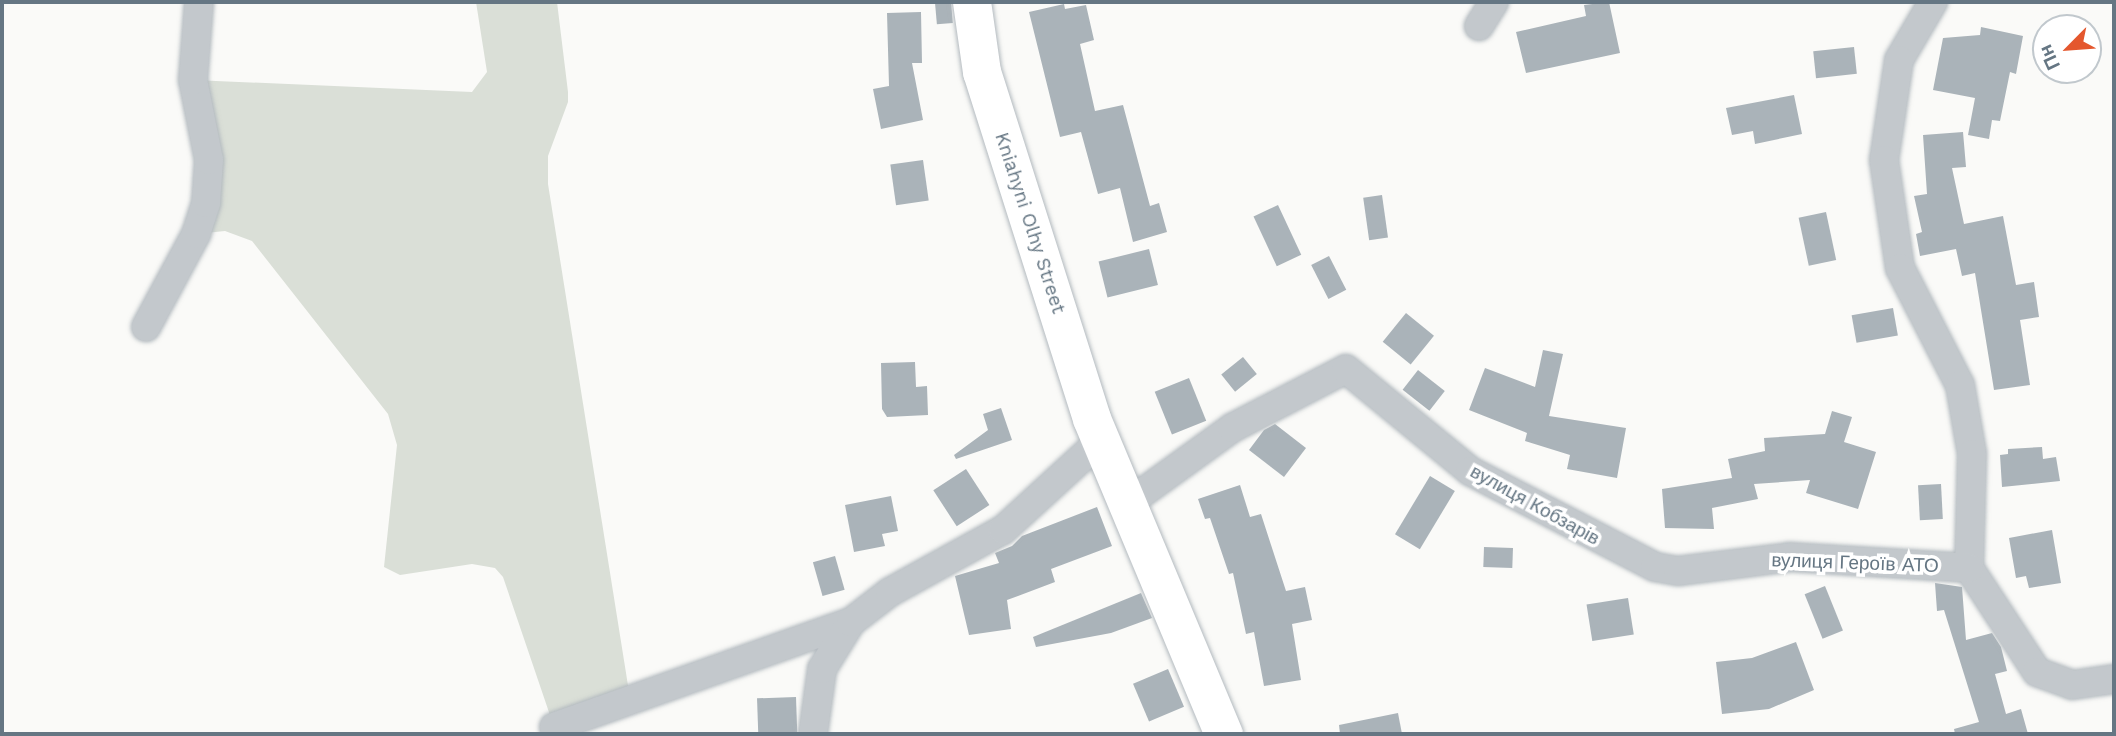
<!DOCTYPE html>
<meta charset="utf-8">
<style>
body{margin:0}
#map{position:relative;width:2116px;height:736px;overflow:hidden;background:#fafaf8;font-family:"Work Sans",sans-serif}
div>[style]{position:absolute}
.green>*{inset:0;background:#dadfd7}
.building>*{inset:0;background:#aab3b9;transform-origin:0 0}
.roads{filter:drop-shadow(0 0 2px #b3babf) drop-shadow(0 0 2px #b3babf)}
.street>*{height:28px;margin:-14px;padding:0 14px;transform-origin:14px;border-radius:14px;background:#c3c8cc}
.secondary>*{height:38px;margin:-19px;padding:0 19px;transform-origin:19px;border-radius:19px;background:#fff}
span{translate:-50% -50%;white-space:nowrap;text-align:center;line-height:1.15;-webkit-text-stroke:7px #fff;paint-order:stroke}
.street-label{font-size:19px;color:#657683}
.frame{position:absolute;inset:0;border:4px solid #657683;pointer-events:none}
.north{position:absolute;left:2032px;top:14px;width:70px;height:70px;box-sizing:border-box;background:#fff;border:2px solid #c1c8cd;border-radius:50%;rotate:245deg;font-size:19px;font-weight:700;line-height:28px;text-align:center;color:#657683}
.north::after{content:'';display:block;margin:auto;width:24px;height:32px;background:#e4572e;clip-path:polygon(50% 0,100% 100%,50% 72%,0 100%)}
</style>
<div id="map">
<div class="green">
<i style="clip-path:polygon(476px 2px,557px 2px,568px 92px,568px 102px,548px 156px,548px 184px,630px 698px,554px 727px,503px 577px,495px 568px,472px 564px,400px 575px,384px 567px,397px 445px,388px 414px,252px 241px,225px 231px,196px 234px,206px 203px,193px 80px,472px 92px,487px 72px)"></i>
</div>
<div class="building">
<i style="left:951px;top:2px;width:21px;height:16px;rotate:85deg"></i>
<i style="clip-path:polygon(1609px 2px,1620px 53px,1526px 73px,1516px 32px,1586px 16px,1584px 5px)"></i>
<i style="clip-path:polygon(1064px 4px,1065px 9px,1086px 5px,1094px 40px,1080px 44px,1095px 111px,1123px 105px,1150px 206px,1159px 203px,1167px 232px,1133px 242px,1120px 188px,1098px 194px,1081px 132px,1060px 137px,1029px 12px)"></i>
<i style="clip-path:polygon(921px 12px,922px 63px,912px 63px,923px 120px,881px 129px,873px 89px,889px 86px,887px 13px)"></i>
<i style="clip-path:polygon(1981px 27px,2023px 36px,2016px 74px,2010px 72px,2000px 121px,1992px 120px,1989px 139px,1968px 135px,1975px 98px,1933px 90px,1943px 38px,1980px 35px)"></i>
<i style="left:1854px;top:47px;width:27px;height:41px;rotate:84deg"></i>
<i style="clip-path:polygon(1794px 95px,1802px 134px,1755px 144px,1753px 131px,1732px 135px,1726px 108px)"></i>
<i style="clip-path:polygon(1963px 132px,1966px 167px,1952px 168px,1964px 224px,2003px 216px,2016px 285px,2034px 282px,2039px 317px,2020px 320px,2030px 385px,1994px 390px,1975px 273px,1962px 276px,1956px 249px,1920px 256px,1916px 234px,1922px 232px,1914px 196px,1927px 194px,1923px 135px)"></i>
<i style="left:923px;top:160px;width:41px;height:33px;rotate:82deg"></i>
<i style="left:1382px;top:195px;width:43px;height:19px;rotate:82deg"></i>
<i style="left:1278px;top:205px;width:55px;height:27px;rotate:65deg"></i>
<i style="left:1826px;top:212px;width:49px;height:28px;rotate:78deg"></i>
<i style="left:1149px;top:249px;width:37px;height:52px;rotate:76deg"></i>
<i style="left:1329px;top:256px;width:38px;height:20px;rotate:63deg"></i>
<i style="left:1893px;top:308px;width:28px;height:42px;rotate:80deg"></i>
<i style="left:1406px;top:313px;width:36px;height:37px;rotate:39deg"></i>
<i style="clip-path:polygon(1543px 350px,1563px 354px,1549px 416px,1626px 428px,1617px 478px,1567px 469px,1570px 455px,1525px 441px,1527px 433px,1469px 410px,1485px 368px,1535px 387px)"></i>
<i style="left:1243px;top:357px;width:22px;height:28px;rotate:51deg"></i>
<i style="clip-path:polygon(915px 362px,916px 387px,927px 386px,928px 415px,887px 417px,882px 409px,881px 363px)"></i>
<i style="left:1418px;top:370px;width:34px;height:25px;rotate:38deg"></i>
<i style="left:1189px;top:378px;width:46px;height:37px;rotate:68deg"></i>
<i style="clip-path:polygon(1001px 408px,1012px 440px,956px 459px,954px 455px,988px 430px,983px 414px)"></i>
<i style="clip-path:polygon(1832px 411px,1852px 417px,1844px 442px,1876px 452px,1858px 509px,1806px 493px,1810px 480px,1754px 484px,1758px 499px,1712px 508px,1714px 529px,1665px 528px,1662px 489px,1732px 478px,1728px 459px,1765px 451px,1764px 438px,1825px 434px)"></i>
<i style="clip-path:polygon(1275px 424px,1306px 448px,1284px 477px,1249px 450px,1264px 430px)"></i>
<i style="clip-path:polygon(2042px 447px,2043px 459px,2056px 457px,2060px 481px,2002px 487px,2000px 455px,2008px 454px,2008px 449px)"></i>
<i style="left:966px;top:469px;width:43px;height:39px;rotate:57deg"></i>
<i style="left:1430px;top:476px;width:29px;height:68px;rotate:31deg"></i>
<i style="left:1941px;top:484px;width:35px;height:23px;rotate:87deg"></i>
<i style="clip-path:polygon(1240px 485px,1250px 517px,1261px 514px,1286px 591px,1305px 587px,1312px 620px,1292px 624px,1301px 680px,1264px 686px,1254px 632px,1246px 634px,1233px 573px,1229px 574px,1210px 518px,1205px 519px,1198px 499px)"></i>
<i style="clip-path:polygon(891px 496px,898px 531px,882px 534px,885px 546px,854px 552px,845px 505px)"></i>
<i style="clip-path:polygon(1097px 507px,1112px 546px,1051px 569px,1055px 582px,1007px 600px,1011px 629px,969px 635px,955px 576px,999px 563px,995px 553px,1012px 546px,1022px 536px)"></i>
<i style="clip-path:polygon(2052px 530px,2061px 583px,2029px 588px,2026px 576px,2016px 578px,2009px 538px)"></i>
<i style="left:1484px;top:547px;width:29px;height:20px;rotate:2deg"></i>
<i style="left:835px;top:556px;width:35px;height:23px;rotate:74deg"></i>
<i style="clip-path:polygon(1935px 583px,1962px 587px,1966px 640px,1992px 633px,2001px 647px,2007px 671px,1995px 674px,2006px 714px,2021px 709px,2028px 734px,1955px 734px,1954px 729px,1979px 722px,1944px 610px,1937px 611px)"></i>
<i style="left:1825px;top:586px;width:48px;height:22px;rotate:68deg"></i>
<i style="clip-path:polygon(1141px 593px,1152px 618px,1111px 633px,1036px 647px,1033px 637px)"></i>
<i style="left:1628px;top:598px;width:37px;height:42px;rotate:81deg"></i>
<i style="clip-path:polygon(1796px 642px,1814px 690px,1769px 709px,1722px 714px,1716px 662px,1752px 658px)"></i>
<i style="left:1168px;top:669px;width:41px;height:38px;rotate:67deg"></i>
<i style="left:796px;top:697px;width:37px;height:39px;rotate:88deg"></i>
<i style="clip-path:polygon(1398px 713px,1402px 734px,1340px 734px,1339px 725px)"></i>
</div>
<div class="roads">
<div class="street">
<i style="left:1933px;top:2px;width:67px;rotate:120.4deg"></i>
<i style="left:1899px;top:60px;width:101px;rotate:98.5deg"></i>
<i style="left:1884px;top:160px;width:109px;rotate:81.6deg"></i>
<i style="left:1900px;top:268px;width:131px;rotate:62.9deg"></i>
<i style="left:1960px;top:385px;width:70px;rotate:80.1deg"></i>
<i style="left:1972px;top:454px;width:114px;rotate:91.5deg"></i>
<i style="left:1969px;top:568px;width:124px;rotate:56.8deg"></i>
<i style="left:2037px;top:672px;width:37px;rotate:20deg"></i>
<i style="left:2072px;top:685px;width:42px;rotate:-8.1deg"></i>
<i style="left:1479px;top:26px;width:28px;rotate:-58deg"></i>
<i style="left:146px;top:327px;width:106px;rotate:-61.7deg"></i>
<i style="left:196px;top:234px;width:33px;rotate:-72deg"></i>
<i style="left:206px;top:203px;width:43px;rotate:-86deg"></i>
<i style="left:209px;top:160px;width:82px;rotate:-101.3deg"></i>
<i style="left:193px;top:80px;width:78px;rotate:-85.6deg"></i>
<i style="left:1127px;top:504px;width:130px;rotate:-35.9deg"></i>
<i style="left:1232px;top:428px;width:128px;rotate:-27.4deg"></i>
<i style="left:1346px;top:369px;width:161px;rotate:39.4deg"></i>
<i style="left:1470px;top:471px;width:208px;rotate:27.4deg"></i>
<i style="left:1655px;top:567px;width:23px;rotate:10deg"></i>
<i style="left:1678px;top:571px;width:113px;rotate:-7.1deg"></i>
<i style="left:1790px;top:557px;width:179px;rotate:3.5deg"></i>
<i style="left:554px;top:727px;width:315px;rotate:-19.5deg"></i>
<i style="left:813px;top:734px;width:66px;rotate:-82.1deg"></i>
<i style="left:822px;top:669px;width:55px;rotate:-58.3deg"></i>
<i style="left:851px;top:622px;width:49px;rotate:-37.6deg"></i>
<i style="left:890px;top:592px;width:129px;rotate:-28.8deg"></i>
<i style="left:1003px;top:530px;width:132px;rotate:-42.5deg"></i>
</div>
<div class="secondary">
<i style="left:972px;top:2px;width:71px;rotate:81.9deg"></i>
<i style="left:982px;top:72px;width:364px;rotate:72.4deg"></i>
<i style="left:1092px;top:419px;width:342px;rotate:67.3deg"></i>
</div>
</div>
<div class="street-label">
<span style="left:1030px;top:223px;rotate:72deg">Kniahyni Olhy Street</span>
<span style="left:1535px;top:505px;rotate:29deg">вулиця Кобзарів</span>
<span style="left:1855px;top:563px;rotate:2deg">вулиця Героїв АТО</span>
</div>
<div class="frame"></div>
<div class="north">Пн</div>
</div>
